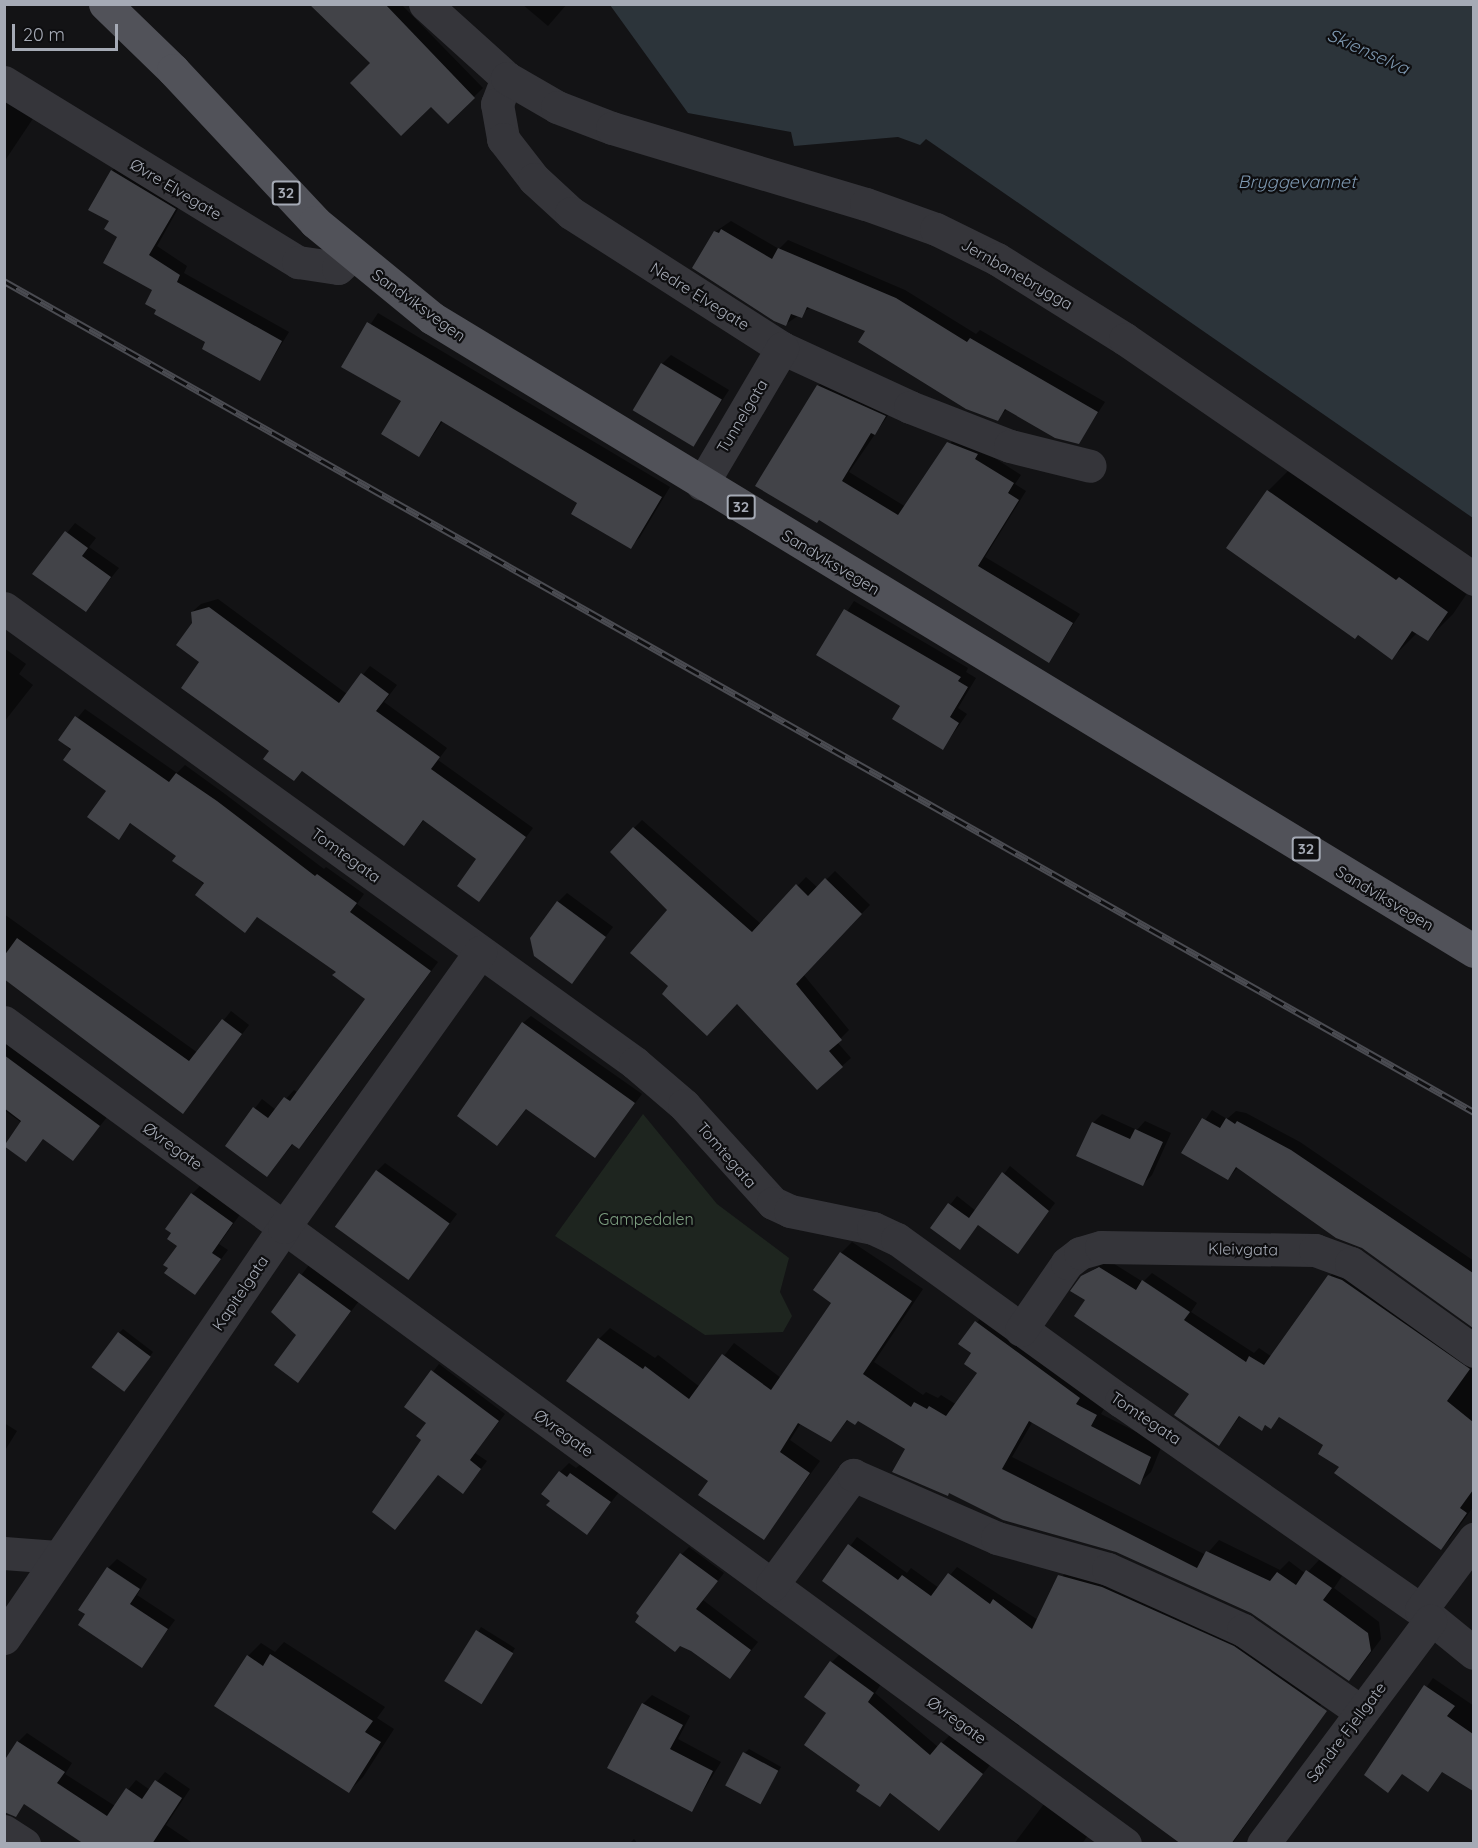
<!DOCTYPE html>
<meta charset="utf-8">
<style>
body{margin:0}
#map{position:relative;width:1478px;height:1848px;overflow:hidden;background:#131315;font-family:Quicksand,sans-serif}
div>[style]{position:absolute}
.green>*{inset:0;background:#1e251f}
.water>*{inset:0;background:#2c343a}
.shadow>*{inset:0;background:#0007;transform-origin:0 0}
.building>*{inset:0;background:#424348;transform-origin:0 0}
.minor>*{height:33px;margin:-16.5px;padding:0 16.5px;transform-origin:16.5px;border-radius:16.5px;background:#35353a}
.major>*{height:33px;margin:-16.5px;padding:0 16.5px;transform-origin:16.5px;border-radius:16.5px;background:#515259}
.rail>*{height:7px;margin-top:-3.5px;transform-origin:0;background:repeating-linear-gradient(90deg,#0e0e10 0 14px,#4a4b51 0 28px);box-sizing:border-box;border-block:2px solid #4a4b51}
span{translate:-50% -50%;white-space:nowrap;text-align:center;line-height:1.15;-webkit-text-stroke:4.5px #0e0e10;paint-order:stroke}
.shield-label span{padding:2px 4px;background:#0e0e10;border:2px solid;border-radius:4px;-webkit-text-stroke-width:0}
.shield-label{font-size:15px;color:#a5aab5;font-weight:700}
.street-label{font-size:16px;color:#a5aab5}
.park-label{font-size:16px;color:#7d9f80}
.water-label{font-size:18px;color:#7d97af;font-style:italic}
.frame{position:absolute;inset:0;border:6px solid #a5aab5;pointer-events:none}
.scale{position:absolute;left:12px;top:24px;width:106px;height:27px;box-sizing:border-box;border:3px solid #a5aab5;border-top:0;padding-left:8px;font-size:18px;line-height:21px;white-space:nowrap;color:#a5aab5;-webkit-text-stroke:4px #0e0e10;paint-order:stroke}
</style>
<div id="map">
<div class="green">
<i style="clip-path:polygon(643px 1114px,717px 1204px,789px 1258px,780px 1292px,792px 1316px,783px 1332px,705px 1335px,555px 1236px)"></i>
</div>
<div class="water">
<i style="clip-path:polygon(610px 5px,1473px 5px,1473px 518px,926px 139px,920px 145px,898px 137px,794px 146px,791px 132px,688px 113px)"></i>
</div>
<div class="shadow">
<i style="clip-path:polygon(311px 4px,401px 4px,483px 88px,448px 122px,431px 105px,372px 63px)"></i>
<i style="clip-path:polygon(522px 4px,567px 4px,548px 26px)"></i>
<i style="clip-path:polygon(4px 96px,36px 114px,6px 159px,4px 158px)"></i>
<i style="clip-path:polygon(120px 162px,183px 200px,157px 246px,187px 266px,184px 273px,289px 332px,260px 379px,158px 309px,154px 290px,111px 221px,112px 171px)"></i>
<i style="clip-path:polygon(731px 221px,779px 249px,788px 240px,905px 290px,976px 334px,980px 330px,1105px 402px,1079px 442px,1007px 409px,997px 419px,867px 330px,811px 307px,786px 324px,715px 232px)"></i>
<i style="clip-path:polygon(378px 313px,670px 487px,640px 537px,630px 547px,579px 503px,443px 421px,419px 455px,403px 400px,343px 366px)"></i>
<i style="clip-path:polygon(671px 355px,729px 390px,693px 445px,662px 364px)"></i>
<i style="clip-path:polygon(827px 378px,893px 408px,849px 472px,906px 507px,957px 434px,1021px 475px,1015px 484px,1026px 491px,985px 557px,1080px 614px,1049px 661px,819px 519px,818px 386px)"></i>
<i style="clip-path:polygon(1293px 466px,1472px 586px,1453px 614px,1428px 639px,1418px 632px,1392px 658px,1228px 548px,1268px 491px)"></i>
<i style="clip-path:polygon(75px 523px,96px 538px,89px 547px,119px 568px,85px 610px,34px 574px)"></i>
<i style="clip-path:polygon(218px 599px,347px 694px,370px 666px,397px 685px,384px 702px,447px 748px,438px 760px,533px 828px,479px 900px,478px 859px,424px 820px,404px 844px,303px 770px,294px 779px,201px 662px,192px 612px,201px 604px)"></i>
<i style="clip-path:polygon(854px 601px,968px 668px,966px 672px,976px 678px,958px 708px,967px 714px,943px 748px,903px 706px,818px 655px)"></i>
<i style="clip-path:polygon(4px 648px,26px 664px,19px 674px,33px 685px,4px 722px)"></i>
<i style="clip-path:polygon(85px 709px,177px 773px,185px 765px,225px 794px,324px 869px,326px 867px,364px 894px,357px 904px,438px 962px,307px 1139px,299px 1147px,294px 1143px,267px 1175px,227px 1145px,262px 1099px,276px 1110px,294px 1090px,298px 1093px,367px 999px,338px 971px,258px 916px,245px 931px,178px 856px,132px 822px,118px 838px,109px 791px,60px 739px)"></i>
<i style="clip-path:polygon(642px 820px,761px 924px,806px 877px,818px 888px,835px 871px,870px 905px,803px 974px,849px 1030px,837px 1042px,851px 1058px,842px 1066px,737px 1002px,670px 986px,669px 910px,634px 828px)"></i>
<i style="clip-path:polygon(567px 893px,613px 927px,571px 982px,558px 902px)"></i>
<i style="clip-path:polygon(4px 914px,198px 1053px,231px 1011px,249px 1025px,183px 1112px,4px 977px)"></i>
<i style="clip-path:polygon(531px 1016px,642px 1094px,595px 1156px,527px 1108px,505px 1136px,523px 1023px)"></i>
<i style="clip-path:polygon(4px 1041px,108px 1116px,73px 1159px,44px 1138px,25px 1160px,22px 1123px,4px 1110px)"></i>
<i style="clip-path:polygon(1212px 1110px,1227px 1119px,1236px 1111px,1246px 1113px,1300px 1142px,1474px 1261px,1474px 1329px,1363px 1246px,1238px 1167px,1228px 1179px,1183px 1153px)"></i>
<i style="clip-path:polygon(1102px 1114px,1137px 1130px,1145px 1121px,1171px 1133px,1152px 1175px,1143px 1184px,1093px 1123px)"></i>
<i style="clip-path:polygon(385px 1163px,457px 1214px,409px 1278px,377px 1171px)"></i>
<i style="clip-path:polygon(1010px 1166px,1055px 1203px,1018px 1252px,979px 1224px,959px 1248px,932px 1228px,957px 1196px,976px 1211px)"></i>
<i style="clip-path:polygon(201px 1185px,241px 1213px,219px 1244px,228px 1250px,195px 1293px,192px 1194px)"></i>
<i style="clip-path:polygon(852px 1242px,923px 1289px,874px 1362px,923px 1395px,926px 1392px,938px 1398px,941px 1395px,957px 1405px,979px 1373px,973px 1353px,960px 1344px,987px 1310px,1107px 1404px,1101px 1414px,1162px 1445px,1151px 1472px,1139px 1483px,1033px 1421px,1012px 1457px,1206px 1555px,1219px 1540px,1280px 1570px,1289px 1561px,1306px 1574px,1319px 1560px,1342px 1576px,1334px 1588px,1379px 1622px,1381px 1639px,1360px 1667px,1349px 1679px,1251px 1612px,1116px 1550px,950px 1492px,907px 1448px,858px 1420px,849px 1419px,831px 1440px,801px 1423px,790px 1440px,820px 1461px,763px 1538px,710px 1481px,599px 1339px,610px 1328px,655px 1358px,658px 1355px,700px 1387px,734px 1343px,781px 1378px,834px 1303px,841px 1253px)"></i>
<i style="clip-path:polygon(1108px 1260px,1143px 1282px,1152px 1273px,1197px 1303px,1191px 1312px,1254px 1353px,1259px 1348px,1272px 1357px,1337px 1267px,1474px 1359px,1474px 1506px,1450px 1539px,1441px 1548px,1341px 1466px,1325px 1445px,1280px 1416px,1271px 1427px,1267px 1424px,1262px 1429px,1241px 1415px,1219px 1444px,1191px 1394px,1087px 1299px,1082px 1277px)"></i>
<i style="clip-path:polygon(309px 1265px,359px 1301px,298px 1381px,298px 1335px,273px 1312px)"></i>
<i style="clip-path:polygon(123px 1329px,153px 1352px,128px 1386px,119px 1333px)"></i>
<i style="clip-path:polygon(439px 1364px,505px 1414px,475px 1453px,487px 1461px,463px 1492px,428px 1422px,406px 1407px)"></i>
<i style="clip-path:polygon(4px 1423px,17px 1431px,4px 1452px)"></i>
<i style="clip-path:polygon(569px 1463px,576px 1468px,580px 1465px,619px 1492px,587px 1533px,552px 1500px,560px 1472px)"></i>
<i style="clip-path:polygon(857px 1537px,907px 1573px,911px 1568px,939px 1588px,957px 1567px,1038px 1620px,1068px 1567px,1242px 1639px,1326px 1697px,1308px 1723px,1314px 1728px,1232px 1844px,1183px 1844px,1027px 1718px,1019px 1726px,824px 1581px)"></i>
<i style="clip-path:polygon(689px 1547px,724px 1573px,703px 1600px,758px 1642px,730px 1677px,692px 1650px,682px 1554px)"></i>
<i style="clip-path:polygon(117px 1559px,147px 1579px,137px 1595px,175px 1620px,142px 1666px,87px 1614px,108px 1568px)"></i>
<i style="left:481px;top:1627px;width:40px;height:64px;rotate:32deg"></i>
<i style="clip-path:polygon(284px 1642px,385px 1707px,377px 1718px,394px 1729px,363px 1777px,349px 1791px,248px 1656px,261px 1643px,275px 1652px)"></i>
<i style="clip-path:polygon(840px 1654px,881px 1684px,875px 1693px,938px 1747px,950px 1735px,990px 1765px,939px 1829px,891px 1793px,880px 1806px,862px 1785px,829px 1713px,832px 1662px)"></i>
<i style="clip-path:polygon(1433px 1678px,1474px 1706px,1474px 1789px,1390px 1739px)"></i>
<i style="clip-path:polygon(652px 1695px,690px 1716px,678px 1739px,721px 1762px,691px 1811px,643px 1704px)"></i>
<i style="clip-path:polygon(27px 1733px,72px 1763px,65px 1774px,115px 1806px,136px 1780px,150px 1790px,165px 1772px,190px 1789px,166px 1825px,194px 1844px,90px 1844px,18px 1742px)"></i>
<i style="clip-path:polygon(749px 1749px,781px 1767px,759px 1803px,745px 1753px)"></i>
<i style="clip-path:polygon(1044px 1804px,1088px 1835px,1082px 1844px,1014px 1844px)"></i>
<i style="clip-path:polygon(634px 1839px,638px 1844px,629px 1844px)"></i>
</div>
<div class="building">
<i style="clip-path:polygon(309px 4px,385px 4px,475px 98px,448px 124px,431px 107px,401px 136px,350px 83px,370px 63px)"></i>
<i style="clip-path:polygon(111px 170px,176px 209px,149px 255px,180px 275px,177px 282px,282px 341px,260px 381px,202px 349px,205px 342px,154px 314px,156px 310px,145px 304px,152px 290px,103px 263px,117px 237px,104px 229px,109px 221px,88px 210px)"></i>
<i style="clip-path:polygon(721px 229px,772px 259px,778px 248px,896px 298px,967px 342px,970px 338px,1098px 412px,1079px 444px,1055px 438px,1005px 409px,998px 421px,966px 409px,858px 342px,865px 331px,807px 307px,802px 318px,791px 314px,786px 326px,774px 321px,692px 268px,714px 231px,719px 233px)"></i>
<i style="clip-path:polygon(367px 322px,662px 497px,631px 549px,571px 514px,577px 503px,441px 421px,419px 457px,381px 434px,401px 401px,341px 367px)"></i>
<i style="left:661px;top:363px;width:71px;height:55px;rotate:31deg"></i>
<i style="clip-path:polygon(817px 385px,886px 416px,875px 435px,871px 433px,842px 481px,898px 515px,947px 442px,978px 454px,975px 459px,1014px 483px,1008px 493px,1019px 500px,978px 566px,1073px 623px,1049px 663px,819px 520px,817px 523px,755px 486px)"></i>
<i style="clip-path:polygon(1267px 490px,1396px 580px,1399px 577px,1448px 612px,1428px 641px,1412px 631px,1392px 660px,1358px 635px,1355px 639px,1226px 548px)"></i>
<i style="clip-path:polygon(65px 531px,88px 548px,82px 556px,111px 577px,86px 612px,32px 574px)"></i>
<i style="clip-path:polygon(209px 607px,339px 703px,361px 673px,389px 694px,376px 711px,440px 757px,431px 769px,526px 837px,479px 902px,457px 886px,476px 859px,423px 820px,404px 846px,302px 771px,294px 781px,263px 759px,269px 751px,181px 688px,199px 662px,176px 645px,192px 623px,191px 612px)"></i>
<i style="clip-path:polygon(844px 609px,961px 677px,958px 681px,968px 687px,950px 717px,959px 723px,943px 750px,892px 719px,900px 706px,816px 655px)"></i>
<i style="clip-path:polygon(75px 716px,169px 782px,176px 773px,217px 801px,315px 876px,317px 874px,357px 903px,350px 912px,431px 971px,299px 1149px,292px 1144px,267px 1177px,225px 1146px,253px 1107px,268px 1118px,284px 1097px,290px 1101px,365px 999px,332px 975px,336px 972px,257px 917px,245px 933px,195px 895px,204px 883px,172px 861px,176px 856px,130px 823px,119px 840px,87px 817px,106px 791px,63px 760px,71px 749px,58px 740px)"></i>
<i style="clip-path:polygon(633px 827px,752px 932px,796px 884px,808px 896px,825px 878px,862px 914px,796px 984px,842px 1040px,829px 1051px,843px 1067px,817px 1090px,737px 1004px,707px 1036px,662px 994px,668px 986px,630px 953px,667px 910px,610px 852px)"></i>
<i style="clip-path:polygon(557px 901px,606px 937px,572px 984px,534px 956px,530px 938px)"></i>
<i style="clip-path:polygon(17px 938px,189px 1061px,222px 1019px,242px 1034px,183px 1114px,4px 979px,4px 956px)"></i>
<i style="clip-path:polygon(522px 1022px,635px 1103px,595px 1158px,526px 1109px,497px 1146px,457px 1116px)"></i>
<i style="clip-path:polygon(4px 1055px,100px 1126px,73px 1161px,43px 1139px,26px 1162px,4px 1146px,21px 1121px,4px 1108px)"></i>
<i style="clip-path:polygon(1202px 1118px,1220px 1128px,1226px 1118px,1235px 1124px,1237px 1121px,1291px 1150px,1473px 1273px,1473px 1328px,1362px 1248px,1336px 1238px,1236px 1167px,1228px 1180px,1181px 1153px)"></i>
<i style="clip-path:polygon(1092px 1122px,1130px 1139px,1135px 1129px,1163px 1142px,1143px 1186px,1076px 1156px)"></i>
<i style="left:376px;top:1170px;width:91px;height:70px;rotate:36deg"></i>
<i style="clip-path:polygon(1002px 1172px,1049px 1211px,1018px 1254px,978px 1225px,960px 1250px,930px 1228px,948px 1203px,969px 1218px)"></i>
<i style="clip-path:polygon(191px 1193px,233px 1223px,212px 1253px,221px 1259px,195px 1295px,164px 1273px,168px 1268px,163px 1265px,177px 1246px,167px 1239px,171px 1233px,165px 1229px)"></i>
<i style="clip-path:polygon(840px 1252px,912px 1301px,863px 1374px,911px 1407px,914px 1402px,927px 1409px,929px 1406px,946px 1416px,977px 1373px,964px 1364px,971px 1353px,958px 1344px,975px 1321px,1080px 1398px,1076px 1404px,1097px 1415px,1091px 1426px,1151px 1457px,1140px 1485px,1029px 1421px,1002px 1469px,1197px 1568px,1206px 1551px,1270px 1581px,1277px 1572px,1296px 1585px,1306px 1570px,1332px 1588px,1323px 1600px,1368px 1633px,1371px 1651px,1349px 1681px,1251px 1613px,1116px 1552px,1003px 1520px,949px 1493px,948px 1496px,892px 1472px,905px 1449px,858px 1421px,855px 1425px,847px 1420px,831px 1442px,798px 1423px,780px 1452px,810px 1473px,764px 1540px,698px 1495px,708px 1481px,566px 1381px,598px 1338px,643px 1369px,645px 1366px,689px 1399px,722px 1354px,771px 1390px,831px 1303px,813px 1290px)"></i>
<i style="clip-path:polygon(1099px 1267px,1136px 1290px,1142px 1280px,1190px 1312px,1184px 1320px,1246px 1362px,1249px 1356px,1264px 1365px,1328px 1275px,1342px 1280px,1470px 1369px,1447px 1401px,1473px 1422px,1473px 1490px,1460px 1508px,1467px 1513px,1441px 1550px,1334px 1473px,1339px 1467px,1318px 1454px,1323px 1445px,1279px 1417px,1271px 1429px,1265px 1425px,1262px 1431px,1239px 1416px,1219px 1446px,1174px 1415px,1189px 1394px,1074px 1316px,1085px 1300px,1070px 1291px,1081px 1276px)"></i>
<i style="clip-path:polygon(299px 1273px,351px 1311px,298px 1383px,274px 1365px,296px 1335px,271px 1312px)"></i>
<i style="left:118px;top:1332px;width:41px;height:44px;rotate:37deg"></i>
<i style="clip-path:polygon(431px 1370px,499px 1421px,470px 1460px,481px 1469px,463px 1494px,438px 1475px,395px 1530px,372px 1512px,421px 1440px,416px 1436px,426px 1423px,404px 1407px)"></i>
<i style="clip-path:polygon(559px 1471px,567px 1477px,570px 1473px,611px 1502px,587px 1535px,546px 1505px,550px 1501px,541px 1494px)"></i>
<i style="clip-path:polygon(848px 1544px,898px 1580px,902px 1575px,931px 1596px,948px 1573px,990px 1604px,993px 1599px,1032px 1629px,1058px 1575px,1102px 1587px,1234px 1646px,1327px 1711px,1231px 1844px,1181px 1844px,822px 1581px)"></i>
<i style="clip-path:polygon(680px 1553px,718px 1581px,696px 1609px,751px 1650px,730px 1679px,691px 1651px,680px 1646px,675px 1652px,635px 1622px,639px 1616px,636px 1613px)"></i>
<i style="clip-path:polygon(107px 1567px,140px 1589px,130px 1604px,168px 1629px,142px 1668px,78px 1625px,85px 1614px,78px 1610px)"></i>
<i style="left:476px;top:1630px;width:44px;height:60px;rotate:32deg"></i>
<i style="clip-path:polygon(270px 1654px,373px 1721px,365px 1732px,381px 1742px,349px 1793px,214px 1706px,247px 1655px,263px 1666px)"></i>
<i style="clip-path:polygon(830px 1661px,874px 1693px,868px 1702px,930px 1755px,941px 1742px,983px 1774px,939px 1831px,890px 1793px,880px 1807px,856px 1791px,860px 1785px,804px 1745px,826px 1713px,804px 1697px)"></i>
<i style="clip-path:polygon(1424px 1685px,1455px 1706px,1447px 1716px,1473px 1734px,1473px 1791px,1442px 1772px,1428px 1792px,1402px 1774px,1388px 1793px,1364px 1775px)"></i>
<i style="clip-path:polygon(642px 1703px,683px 1725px,670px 1749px,713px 1771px,692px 1812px,607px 1768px)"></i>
<i style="clip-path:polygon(17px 1741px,65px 1772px,57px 1783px,107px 1816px,126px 1788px,142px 1799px,155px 1780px,182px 1798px,152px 1844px,84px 1844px,24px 1804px,16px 1817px,4px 1812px,4px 1761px)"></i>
<i style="left:743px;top:1752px;width:40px;height:38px;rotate:28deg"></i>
</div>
<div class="minor">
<i style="left:425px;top:4px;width:110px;rotate:42.1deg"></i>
<i style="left:507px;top:78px;width:28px;rotate:111deg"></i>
<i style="left:497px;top:104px;width:36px;rotate:80deg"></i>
<i style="left:503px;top:139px;width:51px;rotate:52.2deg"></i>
<i style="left:534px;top:179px;width:50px;rotate:42.6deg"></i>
<i style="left:571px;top:213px;width:250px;rotate:32.6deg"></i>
<i style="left:782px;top:348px;width:141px;rotate:24.7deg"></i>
<i style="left:910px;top:407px;width:107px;rotate:21.3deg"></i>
<i style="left:1010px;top:446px;width:82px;rotate:14deg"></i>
<i style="left:507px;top:78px;width:58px;rotate:30.1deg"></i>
<i style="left:557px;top:107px;width:59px;rotate:20.9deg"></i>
<i style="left:612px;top:128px;width:265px;rotate:16.7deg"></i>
<i style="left:866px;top:204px;width:74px;rotate:19.7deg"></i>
<i style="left:936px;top:229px;width:68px;rotate:26.2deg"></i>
<i style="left:997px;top:259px;width:151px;rotate:32deg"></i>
<i style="left:1125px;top:339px;width:424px;rotate:34.5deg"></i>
<i style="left:4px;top:82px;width:345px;rotate:31.5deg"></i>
<i style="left:298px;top:262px;width:40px;rotate:8.5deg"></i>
<i style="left:338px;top:268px;width:19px;rotate:-43deg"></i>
<i style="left:702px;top:484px;width:158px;rotate:-59.5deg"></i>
<i style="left:4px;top:608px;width:778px;rotate:35.79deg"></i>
<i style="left:635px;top:1063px;width:65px;rotate:40.6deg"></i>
<i style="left:684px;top:1105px;width:132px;rotate:47.8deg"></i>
<i style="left:773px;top:1203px;width:19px;rotate:25deg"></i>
<i style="left:790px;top:1211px;width:85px;rotate:11.6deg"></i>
<i style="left:873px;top:1228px;width:26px;rotate:25deg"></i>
<i style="left:897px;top:1239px;width:276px;rotate:35.9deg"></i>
<i style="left:1121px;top:1401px;width:366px;rotate:34.9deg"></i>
<i style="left:1421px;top:1610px;width:68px;rotate:39.1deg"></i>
<i style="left:4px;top:1022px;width:1390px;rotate:36.25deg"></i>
<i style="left:1021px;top:1330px;width:81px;rotate:-55.5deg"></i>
<i style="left:1067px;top:1263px;width:16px;rotate:-38deg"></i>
<i style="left:1080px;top:1253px;width:22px;rotate:-16deg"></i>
<i style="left:1101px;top:1247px;width:214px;rotate:0.8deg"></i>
<i style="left:1315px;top:1250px;width:38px;rotate:20deg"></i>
<i style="left:1351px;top:1263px;width:151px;rotate:35.6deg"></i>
<i style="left:4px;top:1553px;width:53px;rotate:4.3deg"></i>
<i style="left:772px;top:1585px;width:137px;rotate:-53.6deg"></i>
<i style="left:853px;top:1475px;width:157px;rotate:23.6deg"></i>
<i style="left:997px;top:1538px;width:115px;rotate:15.6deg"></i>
<i style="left:1108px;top:1569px;width:148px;rotate:24.3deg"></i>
<i style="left:1243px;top:1630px;width:142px;rotate:34.7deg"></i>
<i style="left:1421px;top:1610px;width:89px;rotate:-53.3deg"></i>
<i style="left:4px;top:1638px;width:497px;rotate:-55.7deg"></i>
<i style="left:284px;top:1227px;width:338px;rotate:-54.5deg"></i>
<i style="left:4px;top:1831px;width:24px;rotate:33deg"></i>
<i style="left:1263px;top:1844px;width:279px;rotate:-53.2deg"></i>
</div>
<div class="major">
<i style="left:105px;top:4px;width:95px;rotate:44.1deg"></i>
<i style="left:173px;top:70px;width:208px;rotate:46.9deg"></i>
<i style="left:315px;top:222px;width:151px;rotate:39.4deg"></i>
<i style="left:432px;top:318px;width:1219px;rotate:31.28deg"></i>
</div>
<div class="rail">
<i style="left:4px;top:281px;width:1689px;rotate:29.48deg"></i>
</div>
<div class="shield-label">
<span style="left:286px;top:193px">32</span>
<span style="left:741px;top:507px">32</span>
<span style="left:1306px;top:849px">32</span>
</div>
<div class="street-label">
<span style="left:176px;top:189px;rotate:31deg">Øvre Elvegate</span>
<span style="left:1017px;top:274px;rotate:30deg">Jernbanebrygga</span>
<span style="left:700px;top:296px;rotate:32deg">Nedre Elvegate</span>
<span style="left:419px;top:305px;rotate:36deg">Sandviksvegen</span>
<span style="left:742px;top:416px;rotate:-59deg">Tunnelgata</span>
<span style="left:831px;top:562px;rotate:31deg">Sandviksvegen</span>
<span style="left:346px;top:855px;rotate:36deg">Tomtegata</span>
<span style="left:1385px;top:898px;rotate:31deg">Sandviksvegen</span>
<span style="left:173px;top:1146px;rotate:36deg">Øvregate</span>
<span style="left:727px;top:1155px;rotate:49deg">Tomtegata</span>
<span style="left:1243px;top:1249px;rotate:1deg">Kleivgata</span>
<span style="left:240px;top:1293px;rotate:-56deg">Kapitelgata</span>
<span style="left:1146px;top:1418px;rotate:34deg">Tomtegata</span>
<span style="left:564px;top:1433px;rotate:36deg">Øvregate</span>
<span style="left:957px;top:1720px;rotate:36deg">Øvregate</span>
<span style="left:1346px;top:1732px;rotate:-53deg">Søndre Fjellgate</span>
</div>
<div class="park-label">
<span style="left:646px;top:1219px">Gampedalen</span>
</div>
<div class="water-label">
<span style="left:1368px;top:52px;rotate:24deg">Skienselva</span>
<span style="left:1297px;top:182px">Bryggevannet</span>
</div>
<div class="frame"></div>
<div class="scale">20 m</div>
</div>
